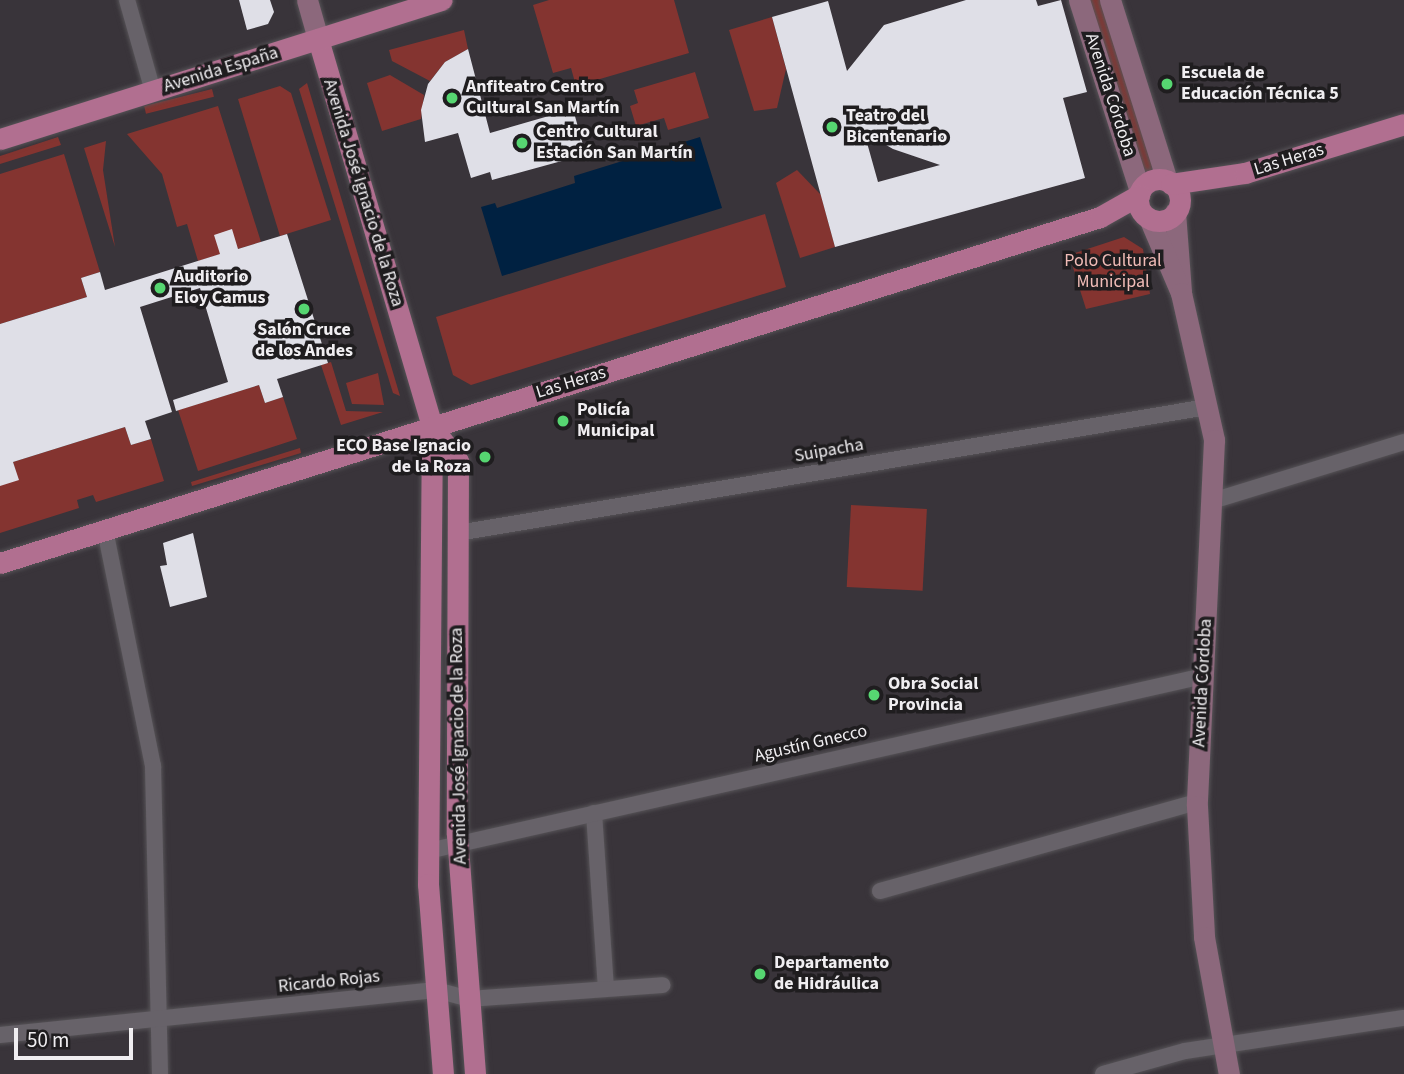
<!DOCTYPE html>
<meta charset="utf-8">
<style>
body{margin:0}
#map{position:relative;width:1404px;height:1074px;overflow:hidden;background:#39343a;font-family:"Source Sans 3",sans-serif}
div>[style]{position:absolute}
.green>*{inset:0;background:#843430;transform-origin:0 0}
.water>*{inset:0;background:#002141}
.building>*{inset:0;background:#dfdfe7}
.roads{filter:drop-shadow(0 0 2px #565357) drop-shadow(0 0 2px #565357)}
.street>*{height:16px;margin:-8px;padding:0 8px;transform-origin:8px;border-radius:8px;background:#676269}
.secondary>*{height:21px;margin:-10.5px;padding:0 10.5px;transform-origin:10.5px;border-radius:10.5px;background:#8c687c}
.primary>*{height:21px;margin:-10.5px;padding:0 10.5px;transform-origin:10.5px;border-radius:10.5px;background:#b16f90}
.primary>.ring{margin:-10.5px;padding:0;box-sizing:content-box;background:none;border:21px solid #b16f90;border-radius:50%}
.dots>*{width:19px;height:19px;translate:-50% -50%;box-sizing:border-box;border:4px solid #1f1d1f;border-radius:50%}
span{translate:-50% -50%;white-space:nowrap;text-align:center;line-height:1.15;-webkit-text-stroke:7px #1f1d1f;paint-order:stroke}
.street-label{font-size:18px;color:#f0eef1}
.poi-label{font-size:18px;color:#f0eef1;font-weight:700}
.left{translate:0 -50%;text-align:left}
.right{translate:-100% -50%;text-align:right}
.park-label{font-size:18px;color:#f1bcb7}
.scale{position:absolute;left:14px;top:1028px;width:119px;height:32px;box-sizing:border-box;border:4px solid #f0eef1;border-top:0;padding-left:9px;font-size:21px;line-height:24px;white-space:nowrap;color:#f0eef1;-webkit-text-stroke:5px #1f1d1f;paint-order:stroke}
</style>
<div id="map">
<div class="green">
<i style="clip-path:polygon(549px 0,674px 0,689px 53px,576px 86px,571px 68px,553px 73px,533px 5px)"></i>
<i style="clip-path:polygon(1089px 0,1101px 0,1156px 170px,1143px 174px)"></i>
<i style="clip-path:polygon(772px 17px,786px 69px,777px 108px,754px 111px,729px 30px)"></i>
<i style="clip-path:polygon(464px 30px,468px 49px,445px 62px,430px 81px,392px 61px,389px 50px)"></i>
<i style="clip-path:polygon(695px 72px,709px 118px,668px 130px,664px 118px,636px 126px,630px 106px,638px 103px,634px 90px)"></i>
<i style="clip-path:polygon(390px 75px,424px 95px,421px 119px,382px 131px,367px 83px)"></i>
<i style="clip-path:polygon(307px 83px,400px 396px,393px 393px,299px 89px)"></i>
<i style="clip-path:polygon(280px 86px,291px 93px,331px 220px,280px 236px,238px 99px)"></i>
<i style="left:212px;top:89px;width:8px;height:70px;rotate:76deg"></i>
<i style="clip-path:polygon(218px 106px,261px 242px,198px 261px,187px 224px,177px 227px,162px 174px,127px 134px)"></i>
<i style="clip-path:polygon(58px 137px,61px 145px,0 164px,0 156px)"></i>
<i style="clip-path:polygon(106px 141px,103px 170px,115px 247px,84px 148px)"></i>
<i style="clip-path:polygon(64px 154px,100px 272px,81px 278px,87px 297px,0 324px,0 174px)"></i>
<i style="clip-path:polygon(797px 170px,821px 195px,835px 247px,800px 258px,776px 183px)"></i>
<i style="clip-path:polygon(765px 214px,786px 287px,471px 385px,453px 375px,436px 317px)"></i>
<i style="clip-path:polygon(1124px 237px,1143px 249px,1150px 294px,1086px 309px,1069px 255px)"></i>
<i style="clip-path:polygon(331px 362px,346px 411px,383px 412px,341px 425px,321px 365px)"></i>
<i style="clip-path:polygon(378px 373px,384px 405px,352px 404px,346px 383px)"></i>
<i style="clip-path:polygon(259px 385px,265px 403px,283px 397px,297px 439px,198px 471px,178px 410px)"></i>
<i style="clip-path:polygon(125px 427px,131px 445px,151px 439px,164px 481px,96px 502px,93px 495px,77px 500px,79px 508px,0 533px,0 481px,18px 480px,13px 462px)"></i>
<i style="clip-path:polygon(300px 448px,301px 453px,192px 486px,191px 482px)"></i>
<i style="left:851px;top:505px;width:76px;height:82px;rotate:3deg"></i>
</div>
<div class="water">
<i style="clip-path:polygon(700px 137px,722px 208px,502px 276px,481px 207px,495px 203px,497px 208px,575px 183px,574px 176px)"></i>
</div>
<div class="building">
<i style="clip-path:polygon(239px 0,270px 0,274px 12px,268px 24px,247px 30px)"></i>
<i style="clip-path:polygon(evenodd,966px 0,1036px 0,1038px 6px,1061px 0,1087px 92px,1063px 98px,1085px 178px,835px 247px,772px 17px,828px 1px,847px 71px,884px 25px,966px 0,864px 132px,893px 149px,940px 165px,878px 182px,864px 132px)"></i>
<i style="clip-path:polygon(468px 49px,490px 133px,573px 109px,583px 145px,566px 150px,569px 159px,492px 180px,490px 172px,471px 178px,458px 133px,425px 142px,421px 110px,428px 84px,445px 62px)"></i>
<i style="clip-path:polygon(232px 229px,238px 249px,287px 234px,328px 363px,277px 379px,283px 397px,265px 403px,259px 385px,176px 411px,173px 400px,228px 382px,200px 288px,140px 307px,172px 412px,145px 421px,151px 439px,131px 445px,125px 427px,13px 462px,19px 480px,0 486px,0 324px,87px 297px,81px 278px,100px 272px,105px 290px,220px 254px,214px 235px)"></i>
<i style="clip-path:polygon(193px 533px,207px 597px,170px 607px,160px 566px,167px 565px,163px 543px)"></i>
</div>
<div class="roads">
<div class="street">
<i style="left:127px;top:0;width:95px;rotate:74.1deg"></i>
<i style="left:1212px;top:501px;width:201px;rotate:-17.1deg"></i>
<i style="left:105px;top:530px;width:241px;rotate:78.5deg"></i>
<i style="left:153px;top:766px;width:308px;rotate:88.7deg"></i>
<i style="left:458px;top:533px;width:760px;rotate:-9.55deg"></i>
<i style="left:594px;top:813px;width:176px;rotate:86.1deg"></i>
<i style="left:428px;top:851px;width:795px;rotate:-12.72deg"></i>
<i style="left:880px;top:891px;width:329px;rotate:-15.7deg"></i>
<i style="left:0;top:1035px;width:438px;rotate:-5.9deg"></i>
<i style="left:436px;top:990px;width:34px;rotate:15deg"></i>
<i style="left:469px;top:999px;width:194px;rotate:-4.1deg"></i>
<i style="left:1103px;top:1074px;width:85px;rotate:-15.7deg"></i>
<i style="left:1185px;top:1051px;width:221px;rotate:-8.6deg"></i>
</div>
<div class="secondary">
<i style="left:307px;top:0;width:41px;rotate:74.2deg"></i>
<i style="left:1079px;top:0;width:201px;rotate:72.3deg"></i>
<i style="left:1110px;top:0;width:190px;rotate:72.5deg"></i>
<i style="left:1175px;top:212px;width:79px;rotate:85.7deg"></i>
<i style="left:1149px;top:218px;width:82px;rotate:66.9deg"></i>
<i style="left:1181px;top:293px;width:151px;rotate:77.3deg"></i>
<i style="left:1214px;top:440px;width:366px;rotate:92.7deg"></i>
<i style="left:1197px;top:806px;width:131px;rotate:86.9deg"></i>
<i style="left:1204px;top:937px;width:139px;rotate:79.7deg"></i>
</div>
<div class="primary">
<i style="left:318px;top:39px;width:404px;rotate:73.6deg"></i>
<i style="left:432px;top:427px;width:457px;rotate:90.5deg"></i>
<i style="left:428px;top:884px;width:191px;rotate:85.5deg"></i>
<i style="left:0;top:139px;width:463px;rotate:-17.5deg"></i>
<i class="ring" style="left:1138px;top:179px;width:21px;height:21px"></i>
<i style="left:1171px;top:184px;width:75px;rotate:-8.5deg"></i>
<i style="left:1245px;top:173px;width:166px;rotate:-17.1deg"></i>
<i style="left:432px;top:427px;width:43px;rotate:52.6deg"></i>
<i style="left:458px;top:461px;width:373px;rotate:90.2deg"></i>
<i style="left:457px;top:834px;width:241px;rotate:85.7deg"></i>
<i style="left:0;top:563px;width:1153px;rotate:-17.46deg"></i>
<i style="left:1100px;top:217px;width:45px;rotate:-29.4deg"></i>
</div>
</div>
<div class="dots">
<i style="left:1167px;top:84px;background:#56d671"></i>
<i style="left:452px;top:98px;background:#56d671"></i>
<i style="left:832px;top:127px;background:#56d671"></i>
<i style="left:522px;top:143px;background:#56d671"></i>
<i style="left:160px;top:288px;background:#56d671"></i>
<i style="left:304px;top:309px;background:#56d671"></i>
<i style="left:563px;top:421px;background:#56d671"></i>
<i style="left:485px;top:457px;background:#56d671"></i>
<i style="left:874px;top:695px;background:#56d671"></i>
<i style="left:760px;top:974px;background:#56d671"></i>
</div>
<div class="street-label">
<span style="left:221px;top:70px;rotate:-17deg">Avenida España</span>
<span style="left:1110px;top:95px;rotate:72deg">Avenida Córdoba</span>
<span style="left:1289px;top:160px;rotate:-17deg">Las Heras</span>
<span style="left:363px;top:193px;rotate:73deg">Avenida José Ignacio de la Roza</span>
<span style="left:571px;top:383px;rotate:-17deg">Las Heras</span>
<span style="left:829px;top:451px;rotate:-10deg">Suipacha</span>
<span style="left:1203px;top:683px;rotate:-87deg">Avenida Córdoba</span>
<span style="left:811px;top:744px;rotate:-13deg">Agustín Gnecco</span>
<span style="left:459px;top:746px;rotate:-91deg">Avenida José Ignacio de la Roza</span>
<span style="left:329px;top:982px;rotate:-6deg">Ricardo Rojas</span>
</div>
<div class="poi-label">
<span class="left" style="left:1181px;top:84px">Escuela de<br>Educación Técnica 5</span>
<span class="left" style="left:466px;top:98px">Anfiteatro Centro<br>Cultural San Martín</span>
<span class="left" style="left:846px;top:127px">Teatro del<br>Bicentenario</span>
<span class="left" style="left:536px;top:143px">Centro Cultural<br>Estación San Martín</span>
<span class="left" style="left:174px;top:288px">Auditorio<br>Eloy Camus</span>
<span style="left:304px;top:341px">Salón Cruce<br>de los Andes</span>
<span class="left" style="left:577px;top:421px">Policía<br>Municipal</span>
<span class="right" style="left:471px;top:457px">ECO Base Ignacio<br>de la Roza</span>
<span class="left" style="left:888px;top:695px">Obra Social<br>Provincia</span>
<span class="left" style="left:774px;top:974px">Departamento<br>de Hidráulica</span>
</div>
<div class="park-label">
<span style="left:1113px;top:272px">Polo Cultural<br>Municipal</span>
</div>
<div class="scale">50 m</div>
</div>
